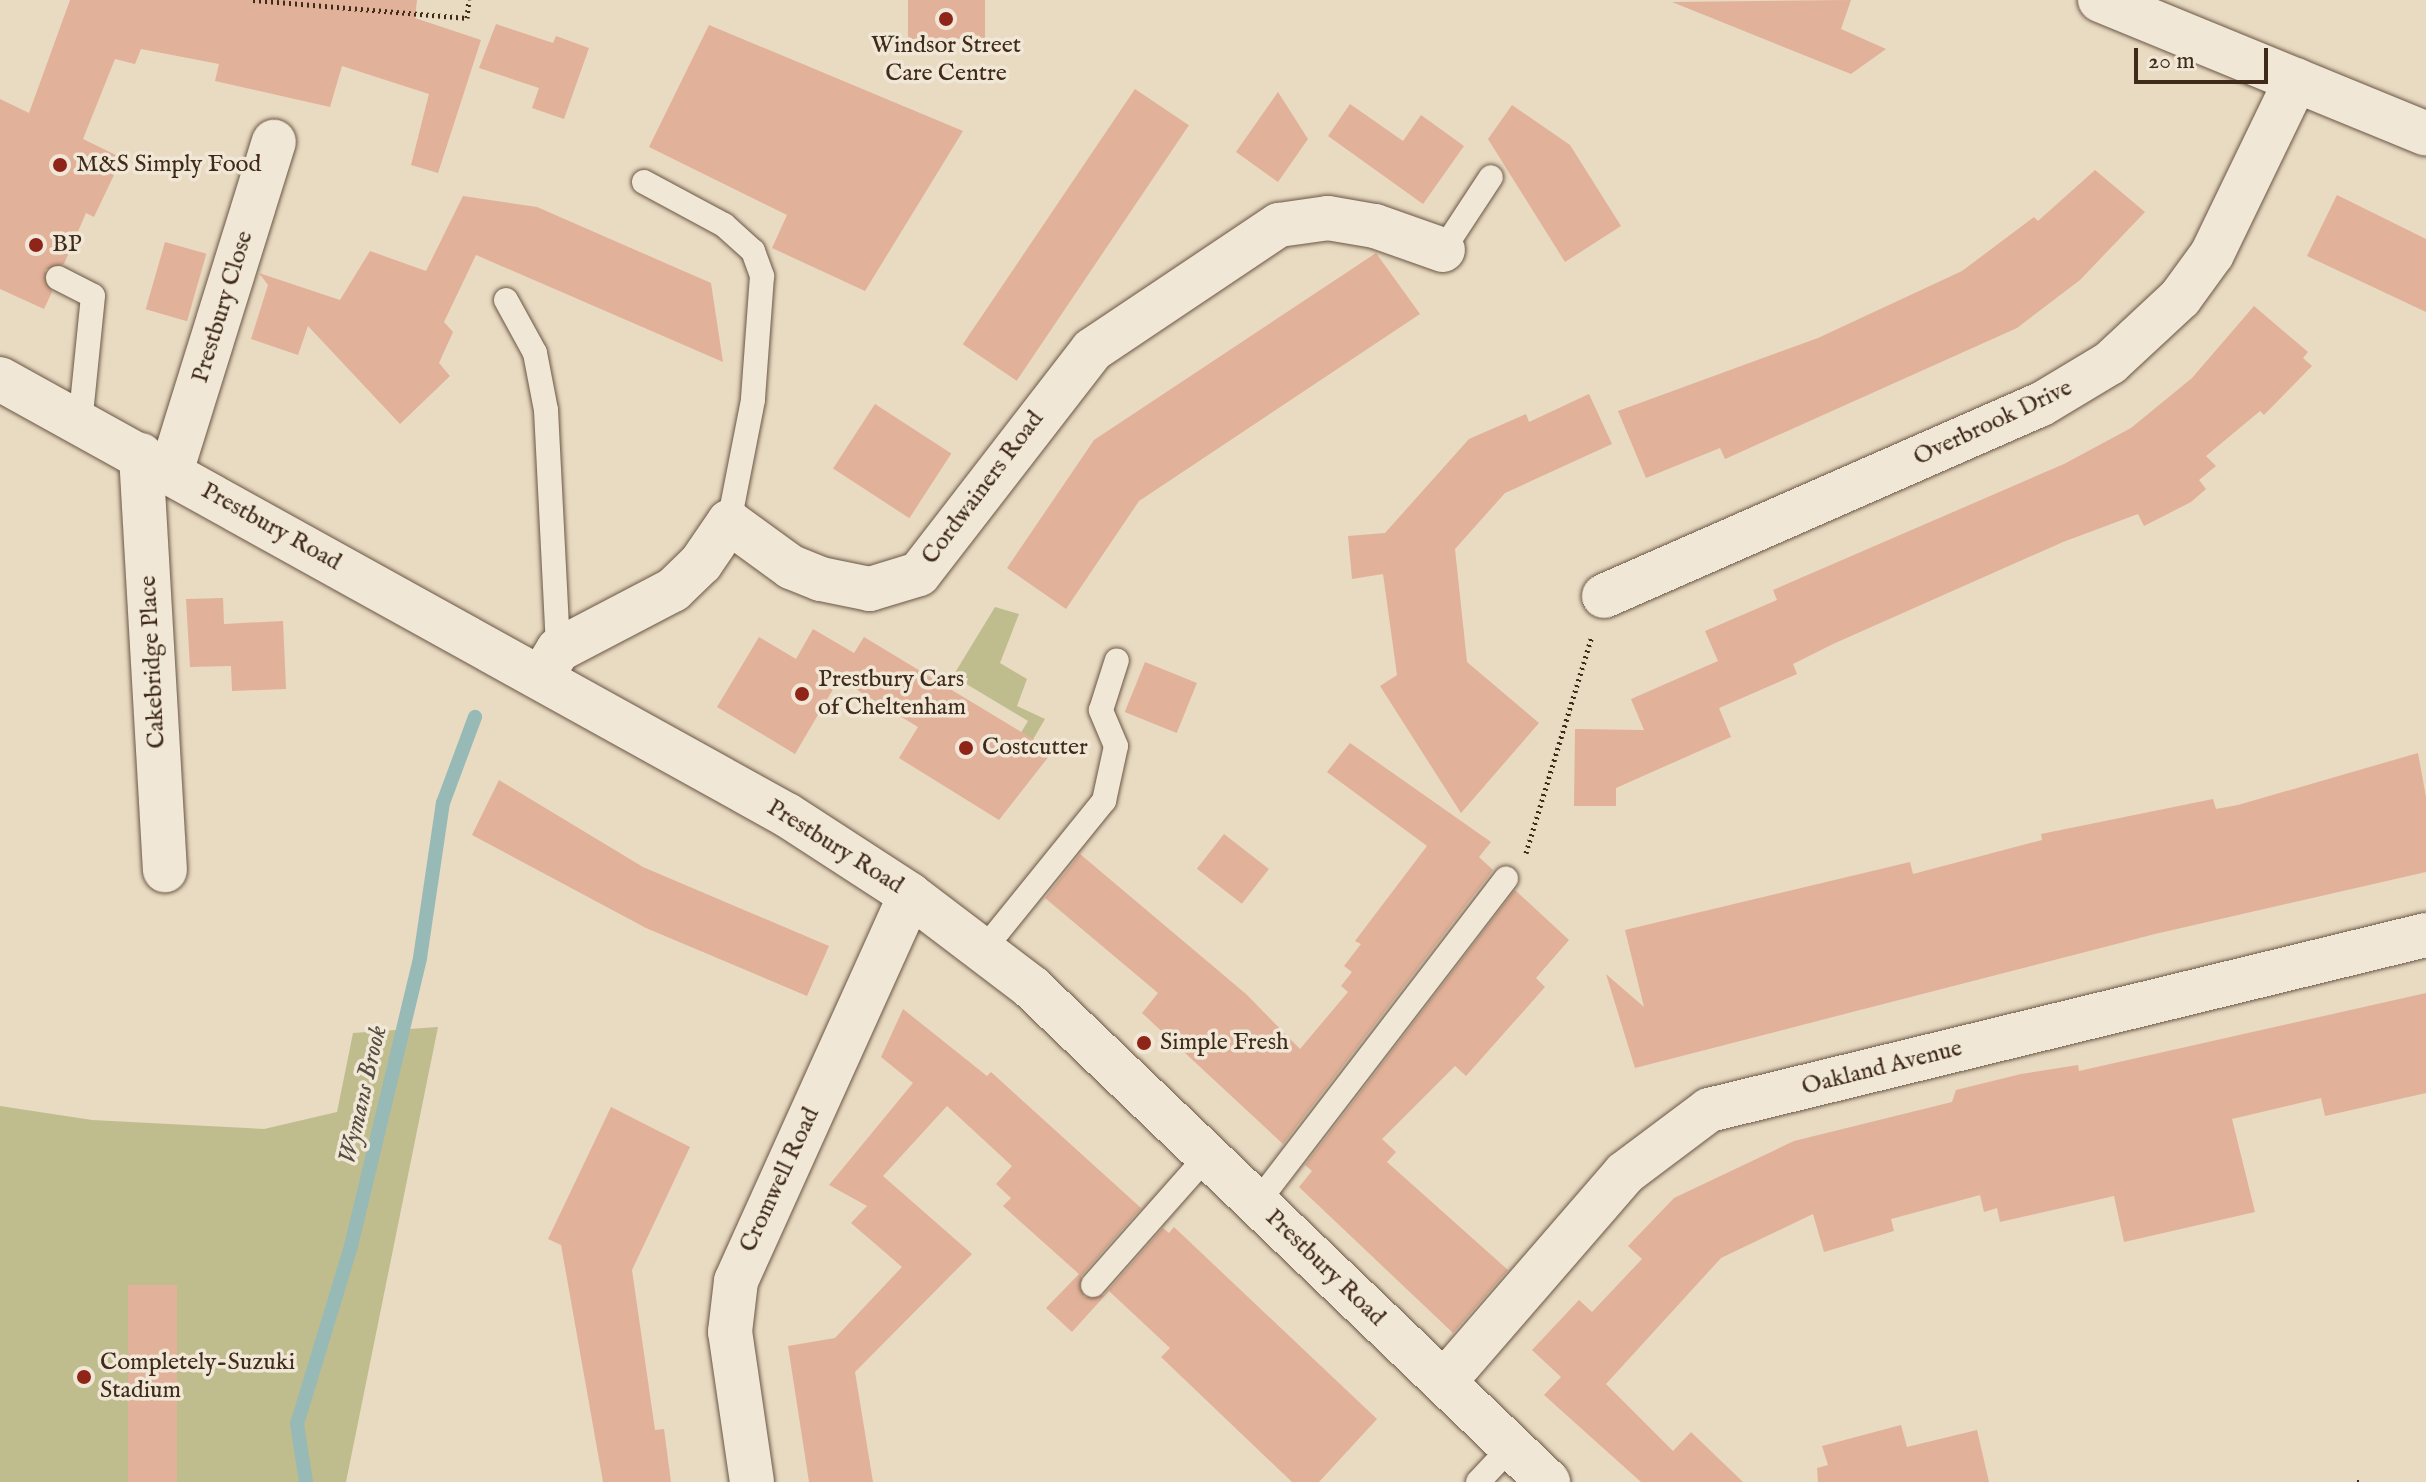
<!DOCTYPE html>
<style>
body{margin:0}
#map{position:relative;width:2426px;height:1482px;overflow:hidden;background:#e9dac2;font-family:"IM FELL English",serif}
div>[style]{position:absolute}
.green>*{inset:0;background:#bfbd8e}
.stream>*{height:14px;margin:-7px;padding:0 7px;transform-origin:7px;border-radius:7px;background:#97bab7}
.building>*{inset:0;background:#e2b199;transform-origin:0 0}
.path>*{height:5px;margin-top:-2.5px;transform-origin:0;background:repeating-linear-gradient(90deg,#402b1a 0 2px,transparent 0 6px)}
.roads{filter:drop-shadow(0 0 2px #6a5744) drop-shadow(0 0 2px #6a5744)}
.service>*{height:24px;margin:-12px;padding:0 12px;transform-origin:12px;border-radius:12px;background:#f1e7d7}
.minor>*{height:44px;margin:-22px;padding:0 22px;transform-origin:22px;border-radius:22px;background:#f1e7d7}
.secondary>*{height:44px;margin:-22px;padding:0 22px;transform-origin:22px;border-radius:22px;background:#f1e7d7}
.dots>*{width:22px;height:22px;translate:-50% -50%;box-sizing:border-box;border:4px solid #f1e7d7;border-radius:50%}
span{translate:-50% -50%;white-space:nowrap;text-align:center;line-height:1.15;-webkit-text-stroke:7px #f1e7d7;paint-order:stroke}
.poi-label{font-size:24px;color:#402b1a}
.left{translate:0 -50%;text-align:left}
.street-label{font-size:24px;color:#402b1a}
.water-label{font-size:26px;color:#564f41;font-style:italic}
.scale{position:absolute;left:2134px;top:48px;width:134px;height:36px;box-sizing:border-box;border:4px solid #402b1a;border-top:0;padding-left:10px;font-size:24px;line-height:28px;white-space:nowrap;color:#402b1a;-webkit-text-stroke:6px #f1e7d7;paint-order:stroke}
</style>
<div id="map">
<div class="green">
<i style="clip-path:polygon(995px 607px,1019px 614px,1000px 663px,1027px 679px,1017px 706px,1045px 719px,1028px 748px,1016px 741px,1028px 721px,953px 676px)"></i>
<i style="clip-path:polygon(438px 1027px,346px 1482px,0 1482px,0 1106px,92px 1120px,264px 1129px,337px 1112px,353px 1033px)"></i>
</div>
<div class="stream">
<i style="left:306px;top:1482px;width:59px;rotate:-98.8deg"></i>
<i style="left:297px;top:1424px;width:186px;rotate:-73.1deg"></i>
<i style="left:351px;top:1246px;width:296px;rotate:-76.5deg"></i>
<i style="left:420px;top:958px;width:157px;rotate:-81.6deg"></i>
<i style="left:443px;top:803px;width:92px;rotate:-69.6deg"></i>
</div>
<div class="building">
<i style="clip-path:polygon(70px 0,417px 0,415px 18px,481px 40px,438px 173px,411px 165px,429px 94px,342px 66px,330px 107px,215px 81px,219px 64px,141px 49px,135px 64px,115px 59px,83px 139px,122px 158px,94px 217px,86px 213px,64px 264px,45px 270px,52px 292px,44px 309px,0 289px,0 99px,29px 113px)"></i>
<i style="left:908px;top:0;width:77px;height:39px"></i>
<i style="clip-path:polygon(1851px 0,1841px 29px,1886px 49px,1851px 74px,1672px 2px)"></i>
<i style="clip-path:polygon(496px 24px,553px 43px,556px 36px,589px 48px,564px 119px,532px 108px,539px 88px,479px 68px)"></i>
<i style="clip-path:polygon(709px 25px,963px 131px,865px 291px,772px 248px,787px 215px,649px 147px)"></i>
<i style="left:1135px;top:89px;width:65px;height:308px;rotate:34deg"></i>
<i style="clip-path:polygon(1278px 92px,1308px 139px,1278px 182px,1236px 152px)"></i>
<i style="clip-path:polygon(1350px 104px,1403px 141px,1421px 115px,1464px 146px,1423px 204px,1328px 136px)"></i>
<i style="clip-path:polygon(1512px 105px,1570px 145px,1621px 226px,1565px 262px,1488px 139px)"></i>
<i style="clip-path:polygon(2095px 170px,2145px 212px,2080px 280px,2017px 328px,1725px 459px,1720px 448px,1646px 478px,1618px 411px,1818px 338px,1962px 271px,2034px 217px,2038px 221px)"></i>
<i style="clip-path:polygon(2337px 195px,2426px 239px,2426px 312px,2307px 256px)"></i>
<i style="clip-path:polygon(463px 196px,537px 207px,711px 283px,723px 362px,476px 255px,444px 322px,453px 332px,439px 363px,450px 376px,400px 424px,308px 326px,298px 355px,251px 339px,268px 285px,259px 273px,340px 300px,370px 251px,426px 271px)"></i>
<i style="left:165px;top:242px;width:43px;height:70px;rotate:16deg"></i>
<i style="clip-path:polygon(1376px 253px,1420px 314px,1139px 501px,1066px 609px,1007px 568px,1094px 440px)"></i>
<i style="clip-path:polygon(2254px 306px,2308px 352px,2303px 358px,2312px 366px,2264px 415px,2260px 411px,2206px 456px,2216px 466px,2199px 480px,2206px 489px,2191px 502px,2144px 526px,2138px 514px,2063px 542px,1833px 644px,1793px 664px,1797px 674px,1719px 708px,1731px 737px,1616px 788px,1616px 806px,1574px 806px,1575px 729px,1644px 730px,1631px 699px,1718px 661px,1705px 631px,1777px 600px,1773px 590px,2064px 464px,2131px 428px,2192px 378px)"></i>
<i style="clip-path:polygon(1589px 394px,1612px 444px,1505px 493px,1455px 549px,1467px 662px,1539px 723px,1461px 813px,1380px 686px,1397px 675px,1383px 574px,1352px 579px,1348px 536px,1385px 533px,1469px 439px,1526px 414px,1529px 422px)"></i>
<i style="left:875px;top:404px;width:91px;height:77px;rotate:33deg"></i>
<i style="clip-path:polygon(223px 598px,224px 624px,283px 621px,286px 689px,232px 691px,231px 666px,190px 667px,186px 599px)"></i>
<i style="clip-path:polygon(813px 629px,854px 653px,864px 637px,1053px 751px,999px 820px,899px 758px,918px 727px,839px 679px,795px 754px,717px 707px,759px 637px,796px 659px)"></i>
<i style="left:1145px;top:662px;width:56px;height:54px;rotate:22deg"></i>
<i style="clip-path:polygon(1350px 743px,1491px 842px,1479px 857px,1493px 870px,1283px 1144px,1142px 1013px,1158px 993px,1045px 898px,1080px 854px,1246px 994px,1300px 1049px,1348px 992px,1341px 986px,1352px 972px,1344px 966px,1361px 944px,1355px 941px,1427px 846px,1327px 772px)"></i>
<i style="clip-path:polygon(2418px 753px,2426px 797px,2426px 872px,2155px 934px,1635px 1068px,1606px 974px,1644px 1007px,1625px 930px,1910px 862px,1913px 874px,2042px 840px,2041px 834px,2213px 799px,2216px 809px,2238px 805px)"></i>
<i style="clip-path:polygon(499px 780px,643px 867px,829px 946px,807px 996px,646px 928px,472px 835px)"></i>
<i style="left:1224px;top:834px;width:57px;height:44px;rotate:38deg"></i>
<i style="clip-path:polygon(1515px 890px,1569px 940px,1536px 978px,1545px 987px,1466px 1076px,1455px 1066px,1382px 1139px,1396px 1152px,1387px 1162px,1508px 1270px,1453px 1333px,1299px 1187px,1312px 1171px,1305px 1165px)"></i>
<i style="clip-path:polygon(2426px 993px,2426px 1093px,2325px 1116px,2321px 1098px,2232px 1119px,2255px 1212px,2124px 1242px,2114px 1196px,2000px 1222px,1997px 1208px,1984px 1212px,1980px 1195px,1891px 1219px,1894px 1231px,1824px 1252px,1813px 1214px,1721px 1258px,1606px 1384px,1673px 1451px,1691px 1432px,1743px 1482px,1641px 1482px,1544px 1395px,1561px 1377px,1532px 1350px,1579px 1300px,1592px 1312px,1642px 1259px,1628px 1246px,1674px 1198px,1794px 1141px,1952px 1102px,1956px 1090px,2021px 1074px,2078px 1065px,2079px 1071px)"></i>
<i style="clip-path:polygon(903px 1009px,987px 1076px,991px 1072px,1141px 1208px,1081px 1276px,1084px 1297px,1104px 1295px,1163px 1228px,1169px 1233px,1174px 1227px,1377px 1419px,1319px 1482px,1292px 1482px,1161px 1357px,1170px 1348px,1109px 1291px,1072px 1332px,1046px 1308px,1079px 1274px,1003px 1206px,1011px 1198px,996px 1184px,1012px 1166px,947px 1106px,883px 1176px,972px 1254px,855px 1372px,873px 1482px,809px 1482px,788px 1346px,835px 1338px,902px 1267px,851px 1223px,867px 1206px,829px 1185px,913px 1083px,881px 1057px)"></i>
<i style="clip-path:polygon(611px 1107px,690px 1147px,632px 1270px,655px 1430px,664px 1429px,671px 1482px,603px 1482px,561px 1245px,548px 1239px)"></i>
<i style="left:128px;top:1285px;width:49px;height:202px"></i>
<i style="clip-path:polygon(1901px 1425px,1907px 1447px,1977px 1430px,1989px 1482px,1818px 1482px,1817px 1468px,1828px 1465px,1822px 1446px)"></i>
</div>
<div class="path">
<i style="left:253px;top:0;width:215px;rotate:4.8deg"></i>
<i style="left:467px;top:18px;width:18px;rotate:-84deg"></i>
<i style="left:1526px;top:853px;width:227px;rotate:-73.1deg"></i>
<i style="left:2357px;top:1482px;width:4px"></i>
</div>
<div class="roads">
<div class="service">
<i style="left:644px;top:182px;width:91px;rotate:28.3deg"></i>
<i style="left:724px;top:225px;width:39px;rotate:42deg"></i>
<i style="left:753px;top:251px;width:27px;rotate:70deg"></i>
<i style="left:762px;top:276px;width:124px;rotate:94.2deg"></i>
<i style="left:753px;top:400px;width:124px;rotate:101.1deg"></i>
<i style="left:1443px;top:250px;width:87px;rotate:-56.7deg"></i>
<i style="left:58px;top:278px;width:39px;rotate:27deg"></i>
<i style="left:93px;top:296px;width:128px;rotate:95.8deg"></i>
<i style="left:506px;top:300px;width:60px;rotate:61.3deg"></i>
<i style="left:535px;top:353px;width:58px;rotate:79.1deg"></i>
<i style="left:546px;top:410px;width:240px;rotate:87.1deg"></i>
<i style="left:984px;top:949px;width:191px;rotate:-51deg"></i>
<i style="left:1104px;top:801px;width:56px;rotate:-77.7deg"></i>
<i style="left:1116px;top:746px;width:39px;rotate:-113deg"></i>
<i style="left:1101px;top:710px;width:52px;rotate:-72.3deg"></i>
<i style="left:1257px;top:1203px;width:409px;rotate:-52.5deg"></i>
<i style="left:1093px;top:1285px;width:172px;rotate:-48.5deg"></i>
<i style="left:1478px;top:1482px;width:48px;rotate:-46.7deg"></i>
</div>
<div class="minor">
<i style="left:2100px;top:0;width:352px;rotate:22.3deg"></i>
<i style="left:141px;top:455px;width:416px;rotate:86.7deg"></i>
<i style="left:171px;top:472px;width:346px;rotate:-72.7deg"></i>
<i style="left:1604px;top:596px;width:476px;rotate:-23.7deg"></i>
<i style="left:2040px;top:405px;width:82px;rotate:-31deg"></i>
<i style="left:2110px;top:363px;width:96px;rotate:-42.9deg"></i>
<i style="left:2180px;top:298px;width:54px;rotate:-54deg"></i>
<i style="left:2212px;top:254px;width:193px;rotate:-64.2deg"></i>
<i style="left:541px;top:678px;width:33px;rotate:-59deg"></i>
<i style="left:558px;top:650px;width:130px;rotate:-27.6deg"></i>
<i style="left:673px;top:590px;width:39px;rotate:-44deg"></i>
<i style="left:701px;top:563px;width:50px;rotate:-55.7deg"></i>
<i style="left:729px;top:522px;width:77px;rotate:36deg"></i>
<i style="left:791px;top:567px;width:32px;rotate:22deg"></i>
<i style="left:821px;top:579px;width:50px;rotate:11.5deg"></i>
<i style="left:870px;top:589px;width:51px;rotate:-17deg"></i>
<i style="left:919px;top:574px;width:283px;rotate:-52.3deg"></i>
<i style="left:1092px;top:350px;width:225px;rotate:-33.8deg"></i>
<i style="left:1279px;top:225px;width:49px;rotate:-8.1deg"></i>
<i style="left:1328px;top:218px;width:48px;rotate:9.7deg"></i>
<i style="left:1375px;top:226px;width:72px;rotate:19.4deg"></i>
<i style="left:1444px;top:1382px;width:276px;rotate:-49.1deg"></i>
<i style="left:1625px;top:1173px;width:105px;rotate:-36.9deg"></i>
<i style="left:1709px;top:1110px;width:738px;rotate:-13.72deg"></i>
<i style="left:752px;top:1482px;width:152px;rotate:-98.3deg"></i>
<i style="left:730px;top:1332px;width:51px;rotate:-83.3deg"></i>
<i style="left:736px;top:1281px;width:423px;rotate:-65.7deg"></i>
</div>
<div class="secondary">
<i style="left:0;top:379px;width:900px;rotate:28.99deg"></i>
<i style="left:787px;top:815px;width:147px;rotate:33deg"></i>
<i style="left:910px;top:895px;width:152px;rotate:37.2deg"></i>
<i style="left:1031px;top:987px;width:716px;rotate:43.75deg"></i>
</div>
</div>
<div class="dots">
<i style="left:946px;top:19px;background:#8f2418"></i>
<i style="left:60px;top:165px;background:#8f2418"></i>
<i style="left:36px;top:245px;background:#8f2418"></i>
<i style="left:802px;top:694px;background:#8f2418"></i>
<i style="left:966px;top:748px;background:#8f2418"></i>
<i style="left:1144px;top:1043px;background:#8f2418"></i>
<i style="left:84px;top:1377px;background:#8f2418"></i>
</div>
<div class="poi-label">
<span style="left:946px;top:60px">Windsor Street<br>Care Centre</span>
<span class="left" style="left:76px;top:165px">M&amp;S Simply Food</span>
<span class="left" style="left:52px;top:245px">BP</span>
<span class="left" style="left:818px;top:694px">Prestbury Cars<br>of Cheltenham</span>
<span class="left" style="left:982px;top:748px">Costcutter</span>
<span class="left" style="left:1160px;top:1043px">Simple Fresh</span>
<span class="left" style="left:100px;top:1377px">Completely-Suzuki<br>Stadium</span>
</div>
<div class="street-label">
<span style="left:223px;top:307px;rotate:-73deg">Prestbury Close</span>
<span style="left:1993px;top:423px;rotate:-25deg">Overbrook Drive</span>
<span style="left:983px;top:488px;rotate:-53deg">Cordwainers Road</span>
<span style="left:271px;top:527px;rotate:29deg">Prestbury Road</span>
<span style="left:153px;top:662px;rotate:-93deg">Cakebridge Place</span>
<span style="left:835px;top:847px;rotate:32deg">Prestbury Road</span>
<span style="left:1882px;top:1068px;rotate:-14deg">Oakland Avenue</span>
<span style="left:780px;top:1180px;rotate:-65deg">Cromwell Road</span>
<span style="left:1325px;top:1268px;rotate:44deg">Prestbury Road</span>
</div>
<div class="water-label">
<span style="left:363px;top:1095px;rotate:-77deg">Wymans Brook</span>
</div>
<div class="scale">20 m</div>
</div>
